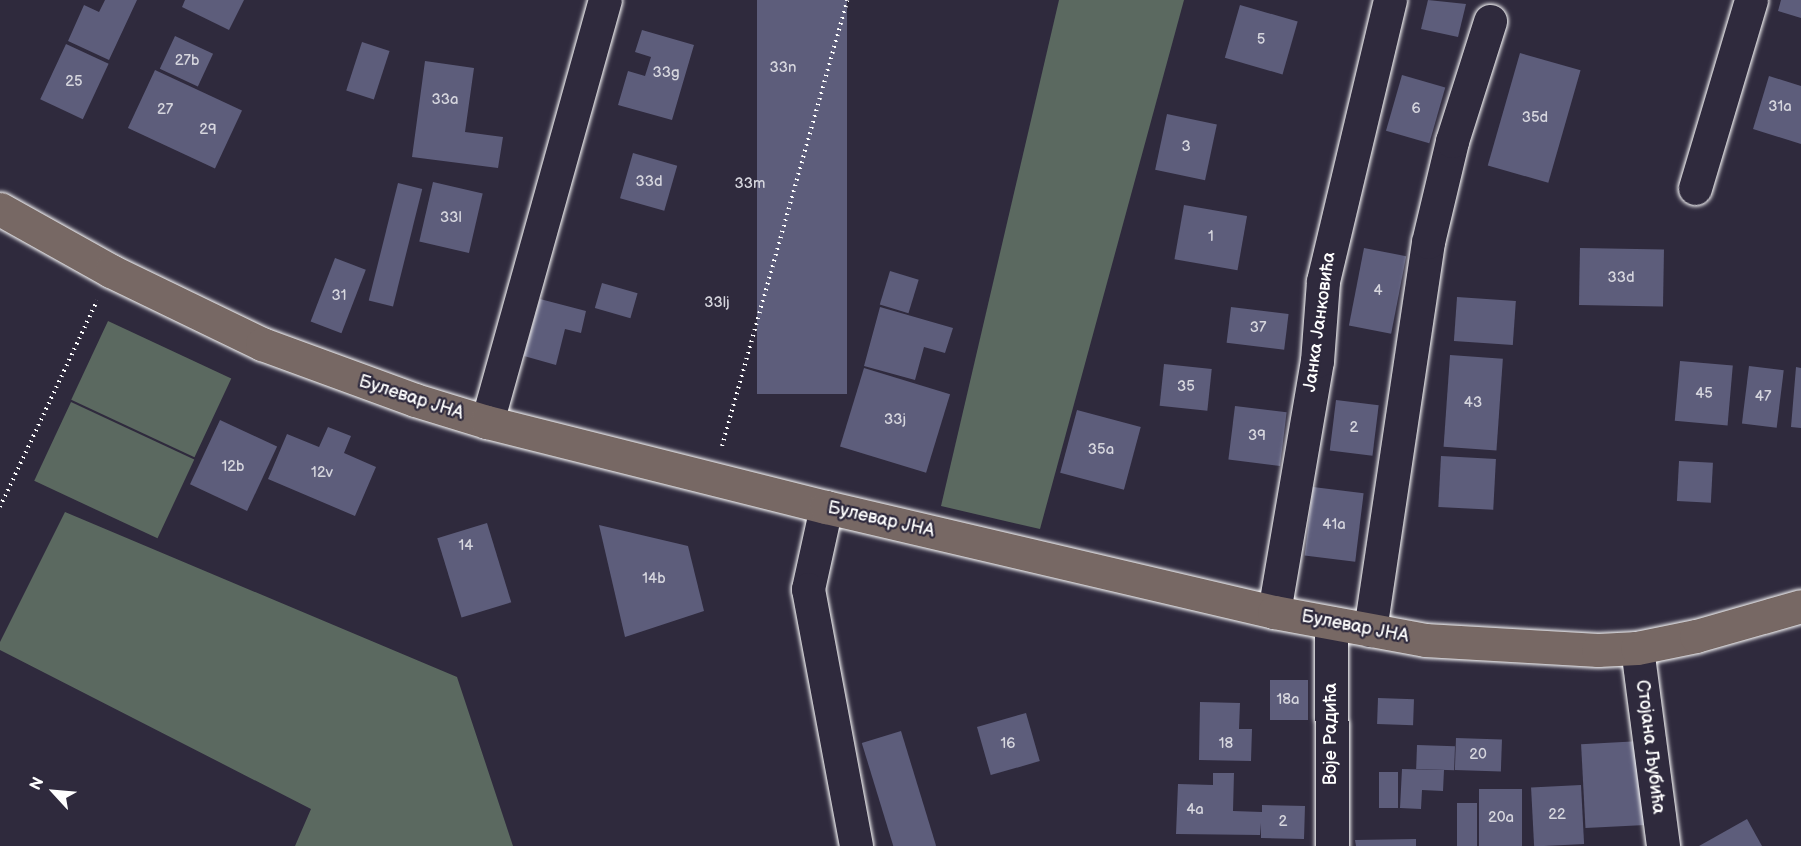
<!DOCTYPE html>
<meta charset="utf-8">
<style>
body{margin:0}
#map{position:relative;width:1801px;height:846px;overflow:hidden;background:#2f2a3d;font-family:"Balsamiq Sans",sans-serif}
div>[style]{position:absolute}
.green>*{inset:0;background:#5b6960;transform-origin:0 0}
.building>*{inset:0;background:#5d5d7b;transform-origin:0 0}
.path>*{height:4px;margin-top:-2px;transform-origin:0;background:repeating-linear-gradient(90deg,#fff 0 1.5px,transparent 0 6px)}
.roads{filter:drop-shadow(0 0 2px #fff) drop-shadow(0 0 2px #fff)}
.minor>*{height:33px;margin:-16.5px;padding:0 16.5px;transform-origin:16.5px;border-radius:16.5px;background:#2f2a3d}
.major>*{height:33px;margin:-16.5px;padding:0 16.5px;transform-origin:16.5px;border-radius:16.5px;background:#776864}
span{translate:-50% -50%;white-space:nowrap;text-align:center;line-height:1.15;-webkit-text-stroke:4.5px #2f2a3d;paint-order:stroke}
.number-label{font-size:15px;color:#d6d6de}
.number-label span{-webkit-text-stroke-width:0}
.street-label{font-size:18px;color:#fff}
.north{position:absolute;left:24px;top:762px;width:60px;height:60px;-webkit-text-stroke:4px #2f2a3d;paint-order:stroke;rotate:296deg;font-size:16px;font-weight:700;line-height:24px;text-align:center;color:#fff}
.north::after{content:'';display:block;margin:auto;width:21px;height:27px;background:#fff;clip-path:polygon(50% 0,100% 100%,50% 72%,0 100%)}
</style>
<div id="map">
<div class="green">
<i style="clip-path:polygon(1059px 0,1184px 0,1040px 529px,941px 506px)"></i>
<i style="left:108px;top:321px;width:136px;height:87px;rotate:25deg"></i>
<i style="left:71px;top:402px;width:136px;height:87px;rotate:25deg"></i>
<i style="clip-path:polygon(65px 512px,457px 677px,513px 846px,295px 846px,311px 809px,0 650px,0 642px)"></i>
</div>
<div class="building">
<i style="clip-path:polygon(105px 0,137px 0,109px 60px,68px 41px,84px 5px,99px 12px)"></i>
<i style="clip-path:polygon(185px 0,244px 0,229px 30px,182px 7px)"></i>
<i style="left:757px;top:0;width:90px;height:394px"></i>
<i style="clip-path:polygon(1428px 0,1466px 4px,1458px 37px,1421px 29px)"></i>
<i style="clip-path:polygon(1781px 0,1801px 0,1801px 18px,1778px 11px)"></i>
<i style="left:1240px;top:5px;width:60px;height:55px;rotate:16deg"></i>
<i style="clip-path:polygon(642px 30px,694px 45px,672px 120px,618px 105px,628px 71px,645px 76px,651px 57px,635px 52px)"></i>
<i style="left:175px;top:36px;width:42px;height:36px;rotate:25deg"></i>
<i style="left:362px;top:42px;width:29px;height:51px;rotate:18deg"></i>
<i style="left:66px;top:44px;width:47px;height:61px;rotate:25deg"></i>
<i style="left:1520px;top:53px;width:63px;height:117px;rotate:16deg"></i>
<i style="clip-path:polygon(425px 61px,474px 68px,465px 132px,503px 137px,498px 168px,412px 157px)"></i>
<i style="left:155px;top:70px;width:96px;height:64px;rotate:25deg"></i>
<i style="left:1402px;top:75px;width:45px;height:58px;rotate:16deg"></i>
<i style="clip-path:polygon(1769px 76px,1801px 86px,1801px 144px,1753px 129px)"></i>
<i style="left:1167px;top:114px;width:51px;height:57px;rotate:12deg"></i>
<i style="left:633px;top:153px;width:46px;height:47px;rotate:16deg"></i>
<i style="left:433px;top:182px;width:51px;height:61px;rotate:13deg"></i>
<i style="left:398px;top:183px;width:25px;height:121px;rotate:14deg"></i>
<i style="left:1184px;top:205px;width:64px;height:55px;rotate:10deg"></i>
<i style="left:1364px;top:248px;width:43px;height:79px;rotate:11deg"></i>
<i style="left:1580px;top:248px;width:84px;height:57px;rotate:1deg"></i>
<i style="left:335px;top:258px;width:33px;height:68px;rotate:21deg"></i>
<i style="left:890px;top:271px;width:30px;height:35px;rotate:17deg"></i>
<i style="left:602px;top:283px;width:37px;height:26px;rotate:16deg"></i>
<i style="left:1457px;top:297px;width:59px;height:44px;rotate:4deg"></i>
<i style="clip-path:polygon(540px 299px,586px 311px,581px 333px,565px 329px,556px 365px,524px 356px)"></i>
<i style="clip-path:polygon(880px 307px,953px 328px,945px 353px,924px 347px,915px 380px,864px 366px)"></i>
<i style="left:1231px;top:307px;width:58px;height:36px;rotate:7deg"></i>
<i style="left:1450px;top:355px;width:53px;height:92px;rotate:4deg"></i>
<i style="left:1680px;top:361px;width:53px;height:60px;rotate:5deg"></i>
<i style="left:1164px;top:364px;width:48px;height:42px;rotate:6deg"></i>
<i style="left:1749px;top:366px;width:35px;height:58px;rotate:7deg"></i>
<i style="clip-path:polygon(1796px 367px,1801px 368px,1801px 428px,1791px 427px)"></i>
<i style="left:864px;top:368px;width:90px;height:82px;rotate:17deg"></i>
<i style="left:1336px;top:400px;width:43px;height:51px;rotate:7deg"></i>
<i style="left:1235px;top:406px;width:52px;height:54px;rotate:7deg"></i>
<i style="left:1077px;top:410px;width:66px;height:65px;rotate:15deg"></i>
<i style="left:220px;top:420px;width:63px;height:71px;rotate:25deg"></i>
<i style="clip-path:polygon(328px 427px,351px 436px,344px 453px,376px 467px,355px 516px,268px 479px,287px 434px,319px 447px)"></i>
<i style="left:1441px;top:456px;width:55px;height:51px;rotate:3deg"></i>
<i style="left:1679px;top:461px;width:34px;height:40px;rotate:3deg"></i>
<i style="left:1313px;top:487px;width:51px;height:69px;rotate:7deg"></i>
<i style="left:487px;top:523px;width:83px;height:52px;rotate:73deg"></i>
<i style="clip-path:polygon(599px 525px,688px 546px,704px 611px,625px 637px)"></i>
<i style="left:1270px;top:680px;width:38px;height:40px"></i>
<i style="left:1378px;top:698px;width:36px;height:26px;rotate:2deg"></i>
<i style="clip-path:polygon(1200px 702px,1240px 703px,1239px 729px,1252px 729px,1251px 761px,1199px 760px)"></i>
<i style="left:1026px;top:713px;width:50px;height:51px;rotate:74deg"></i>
<i style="left:901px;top:731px;width:120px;height:41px;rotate:73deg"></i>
<i style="left:1456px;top:738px;width:46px;height:32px;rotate:2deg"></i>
<i style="left:1641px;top:741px;width:84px;height:60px;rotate:87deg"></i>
<i style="left:1417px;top:745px;width:38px;height:24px;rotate:2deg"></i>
<i style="clip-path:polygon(1402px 769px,1444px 770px,1443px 791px,1422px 790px,1421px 809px,1400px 808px)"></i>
<i style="left:1379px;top:772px;width:19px;height:36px"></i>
<i style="clip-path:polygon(1213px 773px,1234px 773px,1233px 811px,1262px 812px,1262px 805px,1305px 806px,1304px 839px,1261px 838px,1261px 823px,1260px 835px,1176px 834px,1178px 784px,1213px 785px)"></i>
<i style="left:1581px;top:785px;width:59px;height:50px;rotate:87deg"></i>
<i style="left:1522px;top:789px;width:57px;height:43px;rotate:90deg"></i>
<i style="left:1457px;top:803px;width:20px;height:43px"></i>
<i style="clip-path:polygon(1747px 819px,1762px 846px,1699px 846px)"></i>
<i style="clip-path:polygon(1416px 839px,1416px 846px,1356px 846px,1355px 840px)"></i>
</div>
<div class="path">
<i style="left:722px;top:446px;width:463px;rotate:-74.3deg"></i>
<i style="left:0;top:507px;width:228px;rotate:-64.8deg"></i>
</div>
<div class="roads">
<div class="minor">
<i style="left:1695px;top:188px;width:196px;rotate:-73.4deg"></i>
<i style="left:487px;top:422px;width:438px;rotate:-74.4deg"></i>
<i style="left:826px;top:507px;width:84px;rotate:102.4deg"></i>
<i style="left:808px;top:589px;width:261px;rotate:79.4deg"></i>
<i style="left:1274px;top:612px;width:255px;rotate:-80.3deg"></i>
<i style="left:1317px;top:361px;width:80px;rotate:-85.7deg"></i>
<i style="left:1323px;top:281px;width:289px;rotate:-76.6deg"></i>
<i style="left:1331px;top:623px;width:223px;rotate:89.7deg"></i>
<i style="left:1370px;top:630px;width:392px;rotate:-81.5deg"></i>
<i style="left:1428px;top:242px;width:104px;rotate:-76.6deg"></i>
<i style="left:1452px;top:141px;width:126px;rotate:-72.4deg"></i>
<i style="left:1637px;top:648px;width:200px;rotate:82.5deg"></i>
</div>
<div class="major">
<i style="left:0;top:209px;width:127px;rotate:29.2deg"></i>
<i style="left:111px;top:271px;width:168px;rotate:25.8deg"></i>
<i style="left:262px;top:344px;width:163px;rotate:20.1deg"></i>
<i style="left:415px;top:400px;width:75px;rotate:17deg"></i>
<i style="left:487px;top:422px;width:349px;rotate:14.1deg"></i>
<i style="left:826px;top:507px;width:460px;rotate:13.2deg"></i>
<i style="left:1274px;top:612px;width:154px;rotate:10.5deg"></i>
<i style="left:1425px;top:640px;width:173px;rotate:3.3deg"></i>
<i style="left:1598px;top:650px;width:39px;rotate:-3deg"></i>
<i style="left:1637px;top:648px;width:60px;rotate:-11.5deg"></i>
<i style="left:1696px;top:636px;width:109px;rotate:-15.9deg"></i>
</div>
</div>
<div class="number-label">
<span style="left:1261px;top:40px">5</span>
<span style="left:187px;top:61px">27b</span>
<span style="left:783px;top:68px">33n</span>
<span style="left:666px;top:73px">33g</span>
<span style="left:74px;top:82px">25</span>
<span style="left:445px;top:100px">33a</span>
<span style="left:1780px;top:107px">31a</span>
<span style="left:1416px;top:109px">6</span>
<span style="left:165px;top:110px">27</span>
<span style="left:1535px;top:118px">35d</span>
<span style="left:208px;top:130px">29</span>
<span style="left:1186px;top:147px">3</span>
<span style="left:649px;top:182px">33d</span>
<span style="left:750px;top:184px">33m</span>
<span style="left:451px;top:218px">33l</span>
<span style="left:1211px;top:237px">1</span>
<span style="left:1621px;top:278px">33d</span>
<span style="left:1378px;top:291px">4</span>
<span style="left:339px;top:296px">31</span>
<span style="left:717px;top:303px">33lj</span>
<span style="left:1258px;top:328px">37</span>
<span style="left:1186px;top:387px">35</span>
<span style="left:1704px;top:394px">45</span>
<span style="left:1763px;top:397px">47</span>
<span style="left:1473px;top:403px">43</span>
<span style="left:895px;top:420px">33j</span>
<span style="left:1354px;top:428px">2</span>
<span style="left:1257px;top:436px">39</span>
<span style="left:1101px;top:450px">35a</span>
<span style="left:233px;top:467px">12b</span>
<span style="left:322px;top:473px">12v</span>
<span style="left:1334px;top:525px">41a</span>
<span style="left:466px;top:546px">14</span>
<span style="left:654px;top:579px">14b</span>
<span style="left:1288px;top:700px">18a</span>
<span style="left:1008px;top:744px">16</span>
<span style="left:1226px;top:744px">18</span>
<span style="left:1478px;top:755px">20</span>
<span style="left:1195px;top:810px">4a</span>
<span style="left:1557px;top:815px">22</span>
<span style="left:1501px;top:818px">20a</span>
<span style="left:1283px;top:822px">2</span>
</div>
<div class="street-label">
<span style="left:1320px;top:322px;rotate:-82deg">Јанка Јанковића</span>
<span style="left:411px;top:398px;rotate:18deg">Булевар ЈНА</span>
<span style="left:881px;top:520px;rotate:13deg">Булевар ЈНА</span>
<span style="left:1355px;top:627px;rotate:11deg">Булевар ЈНА</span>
<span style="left:1331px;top:734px;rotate:-90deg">Воје Радића</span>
<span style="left:1650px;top:747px;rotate:83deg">Стојана Љубића</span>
</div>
<div class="north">N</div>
</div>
